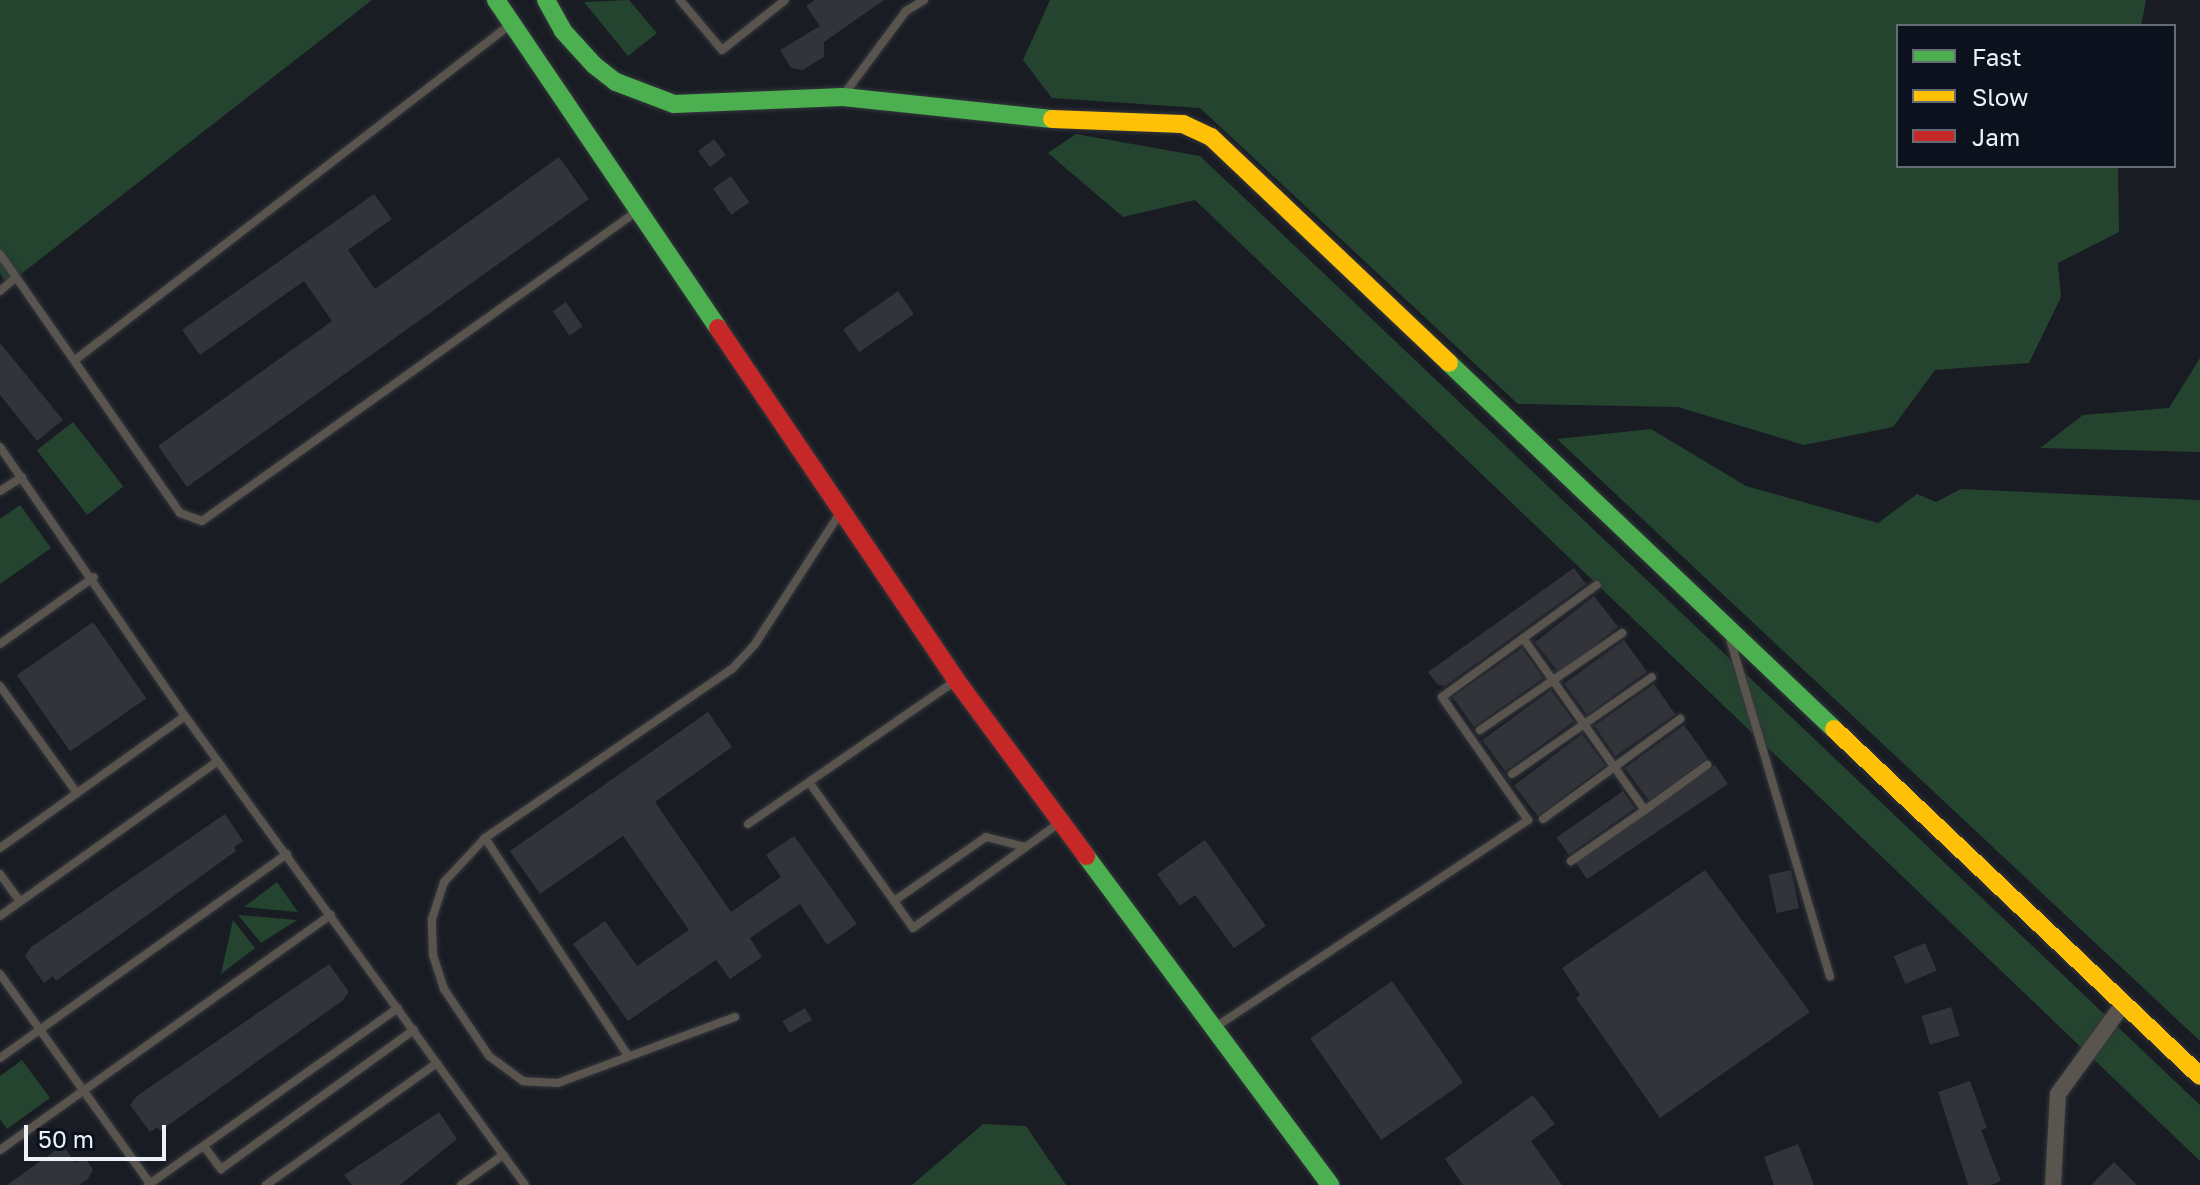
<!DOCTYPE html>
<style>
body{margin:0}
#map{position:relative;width:2200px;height:1185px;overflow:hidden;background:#191c23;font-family:"Golos Text",sans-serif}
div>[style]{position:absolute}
.green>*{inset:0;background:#244430;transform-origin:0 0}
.building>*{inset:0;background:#32343a;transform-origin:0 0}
.roads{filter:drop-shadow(0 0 2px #33373c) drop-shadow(0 0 2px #33373c)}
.lane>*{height:8px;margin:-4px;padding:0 4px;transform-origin:4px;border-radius:4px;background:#5a544e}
.street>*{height:16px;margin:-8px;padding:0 8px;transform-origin:8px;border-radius:8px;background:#5a544e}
.fast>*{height:18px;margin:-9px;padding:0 9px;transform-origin:9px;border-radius:9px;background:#4caf50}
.slow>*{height:18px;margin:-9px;padding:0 9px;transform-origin:9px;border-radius:9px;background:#ffc107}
.jam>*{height:18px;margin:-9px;padding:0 9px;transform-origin:9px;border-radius:9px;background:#c62828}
span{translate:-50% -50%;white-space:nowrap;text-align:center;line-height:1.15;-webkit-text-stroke:6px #0c121d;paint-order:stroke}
.legend{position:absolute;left:1896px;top:24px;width:280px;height:144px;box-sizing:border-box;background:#0c121d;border:2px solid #666c75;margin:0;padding:10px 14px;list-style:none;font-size:24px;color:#edf2fa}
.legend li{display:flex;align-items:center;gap:16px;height:40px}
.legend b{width:40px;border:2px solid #666c75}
.scale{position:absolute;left:24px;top:1125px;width:142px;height:36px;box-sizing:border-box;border:4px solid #edf2fa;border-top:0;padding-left:10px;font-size:24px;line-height:28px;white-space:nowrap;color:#edf2fa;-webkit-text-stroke:6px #0c121d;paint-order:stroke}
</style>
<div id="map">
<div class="green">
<i style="clip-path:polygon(0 0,372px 0,7px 285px,0 273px)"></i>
<i style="clip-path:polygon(629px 0,657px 33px,628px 56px,584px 2px)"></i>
<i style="clip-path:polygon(1050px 0,2146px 0,2141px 26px,1898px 26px,1898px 166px,2118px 166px,2119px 232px,2058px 263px,2061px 297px,2029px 363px,1935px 370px,1893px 427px,1804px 445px,1678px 407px,1518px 404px,1200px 108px,1052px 98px,1023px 60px)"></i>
<i style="clip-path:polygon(1076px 134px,1200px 156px,2200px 1105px,2200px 1161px,1195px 200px,1123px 217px,1048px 153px)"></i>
<i style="clip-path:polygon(2200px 358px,2200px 452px,2040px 448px,2083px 415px,2169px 408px)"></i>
<i style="left:73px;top:422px;width:82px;height:46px;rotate:52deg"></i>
<i style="clip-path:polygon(1651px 429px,1746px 486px,1878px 523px,1917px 494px,1936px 502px,1961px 489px,2200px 500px,2200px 1041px,1557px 439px)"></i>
<i style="clip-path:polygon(20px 505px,51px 548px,0 584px,0 519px)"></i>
<i style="clip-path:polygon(277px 882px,298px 912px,244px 907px)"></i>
<i style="clip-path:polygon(238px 915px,297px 920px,261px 943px)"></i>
<i style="clip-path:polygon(233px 920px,255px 948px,221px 974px)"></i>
<i style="clip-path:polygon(22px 1060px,50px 1098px,7px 1129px,0 1119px,0 1076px)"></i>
<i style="clip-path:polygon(983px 1124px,1026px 1126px,1066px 1185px,912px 1185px)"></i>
</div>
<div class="building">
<i style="clip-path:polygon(815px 0,884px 0,824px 42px,824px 57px,802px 70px,791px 68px,780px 50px,820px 26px,806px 6px)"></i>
<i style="left:714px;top:139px;width:20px;height:20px;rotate:53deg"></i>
<i style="clip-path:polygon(559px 157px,589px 199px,187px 487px,158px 446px,332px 321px,304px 281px,200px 355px,182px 330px,374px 194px,392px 219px,348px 250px,375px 289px)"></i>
<i style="left:731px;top:176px;width:32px;height:22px;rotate:55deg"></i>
<i style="left:898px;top:291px;width:28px;height:67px;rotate:55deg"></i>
<i style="left:566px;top:302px;width:30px;height:16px;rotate:56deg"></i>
<i style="clip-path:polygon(0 343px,63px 420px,37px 441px,0 395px)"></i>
<i style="clip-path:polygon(1574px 568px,1586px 584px,1445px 686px,1438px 685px,1428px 672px)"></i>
<i style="left:1594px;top:596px;width:39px;height:75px;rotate:52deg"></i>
<i style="left:93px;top:622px;width:93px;height:93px;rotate:55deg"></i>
<i style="left:1624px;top:640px;width:39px;height:74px;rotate:54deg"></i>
<i style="left:1522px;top:648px;width:37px;height:85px;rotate:55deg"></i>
<i style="left:1654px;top:684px;width:37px;height:73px;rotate:55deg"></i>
<i style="left:1551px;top:690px;width:39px;height:85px;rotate:54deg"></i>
<i style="clip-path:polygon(708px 712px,732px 747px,655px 802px,731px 912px,781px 877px,766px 855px,794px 836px,857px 924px,827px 945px,800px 904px,750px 938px,762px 957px,730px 979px,716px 960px,628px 1021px,573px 944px,605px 921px,637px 966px,689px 930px,623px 836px,540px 894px,510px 851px)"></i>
<i style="left:1684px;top:725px;width:41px;height:73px;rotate:54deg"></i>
<i style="left:1582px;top:734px;width:39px;height:85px;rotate:53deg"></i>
<i style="left:1715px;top:765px;width:23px;height:170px;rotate:56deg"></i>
<i style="left:1623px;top:791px;width:21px;height:81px;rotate:55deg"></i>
<i style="clip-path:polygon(225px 814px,243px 841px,234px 847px,236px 851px,56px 981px,53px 976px,44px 983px,25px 956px,31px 947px)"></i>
<i style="clip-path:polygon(1205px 840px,1266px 926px,1234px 948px,1195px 895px,1180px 906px,1157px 874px)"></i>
<i style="clip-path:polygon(1705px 870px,1810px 1012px,1660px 1118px,1576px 998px,1580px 995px,1562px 968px)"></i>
<i style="left:1791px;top:870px;width:39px;height:23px;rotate:78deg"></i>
<i style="left:1925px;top:943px;width:30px;height:34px;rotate:67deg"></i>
<i style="clip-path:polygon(329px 964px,349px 992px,342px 1001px,160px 1131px,158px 1127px,150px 1132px,130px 1105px,137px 1096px)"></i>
<i style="left:1392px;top:981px;width:124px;height:100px;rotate:55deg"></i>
<i style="left:1951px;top:1007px;width:30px;height:31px;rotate:73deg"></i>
<i style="left:805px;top:1008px;width:14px;height:26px;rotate:60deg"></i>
<i style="clip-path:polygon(1970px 1081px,1987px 1128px,1981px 1130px,2001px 1181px,1991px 1185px,1968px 1185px,1938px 1092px)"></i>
<i style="clip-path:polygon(1533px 1095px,1555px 1124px,1531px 1141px,1562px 1185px,1463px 1185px,1445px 1159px)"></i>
<i style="clip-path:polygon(439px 1112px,457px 1139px,400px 1185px,352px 1185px,344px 1175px)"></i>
<i style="clip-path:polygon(1798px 1144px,1814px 1185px,1774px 1185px,1764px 1157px)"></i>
<i style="clip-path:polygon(63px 1145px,75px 1163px,84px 1156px,93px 1170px,88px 1179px,79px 1185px,7px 1185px)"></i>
<i style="clip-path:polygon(2114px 1162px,2137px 1185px,2091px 1185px)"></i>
</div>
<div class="roads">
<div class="lane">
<i style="left:680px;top:0;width:65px;rotate:50deg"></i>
<i style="left:722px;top:50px;width:80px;rotate:-38.4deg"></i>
<i style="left:845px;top:93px;width:102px;rotate:-53.4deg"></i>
<i style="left:906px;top:11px;width:21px;rotate:-31deg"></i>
<i style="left:0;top:254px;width:315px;rotate:55.2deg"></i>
<i style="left:180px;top:513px;width:23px;rotate:20deg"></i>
<i style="left:202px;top:521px;width:533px;rotate:-35.45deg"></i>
<i style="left:0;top:291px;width:20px;rotate:-41deg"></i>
<i style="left:75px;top:360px;width:550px;rotate:-37.62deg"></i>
<i style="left:0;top:447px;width:326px;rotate:55.5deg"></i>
<i style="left:185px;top:716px;width:579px;rotate:54.06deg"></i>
<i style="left:0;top:491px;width:26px;rotate:-32deg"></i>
<i style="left:1523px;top:638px;width:211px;rotate:54.7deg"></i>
<i style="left:1645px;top:810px;width:90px;rotate:145.4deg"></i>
<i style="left:1730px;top:639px;width:352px;rotate:73.5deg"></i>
<i style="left:0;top:644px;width:115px;rotate:-35.5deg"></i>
<i style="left:0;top:686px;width:132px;rotate:54.3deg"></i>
<i style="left:1480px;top:730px;width:172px;rotate:-34.3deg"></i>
<i style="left:1512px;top:774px;width:170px;rotate:-34.7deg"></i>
<i style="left:809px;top:782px;width:179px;rotate:54.5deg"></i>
<i style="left:913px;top:928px;width:180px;rotate:-35.7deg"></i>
<i style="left:1645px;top:810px;width:77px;rotate:-36deg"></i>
<i style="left:1543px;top:819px;width:170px;rotate:-36.1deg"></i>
<i style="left:748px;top:824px;width:252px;rotate:-34.6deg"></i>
<i style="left:485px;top:838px;width:261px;rotate:56.7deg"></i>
<i style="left:0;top:848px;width:227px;rotate:-35.5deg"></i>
<i style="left:0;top:874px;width:34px;rotate:54deg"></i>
<i style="left:894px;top:901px;width:112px;rotate:-34.8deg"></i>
<i style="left:986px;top:837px;width:40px;rotate:14.4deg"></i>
<i style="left:0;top:916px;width:267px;rotate:-35.4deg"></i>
<i style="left:0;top:974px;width:259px;rotate:54.4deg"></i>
<i style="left:735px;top:1017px;width:189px;rotate:159.6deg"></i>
<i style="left:558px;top:1083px;width:35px;rotate:-177deg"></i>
<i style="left:523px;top:1081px;width:42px;rotate:-143.7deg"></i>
<i style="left:489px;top:1056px;width:81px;rotate:-123.9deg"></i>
<i style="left:444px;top:989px;width:36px;rotate:-108deg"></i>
<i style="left:433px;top:955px;width:36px;rotate:-92deg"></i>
<i style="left:432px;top:919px;width:39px;rotate:-72deg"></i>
<i style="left:444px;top:882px;width:60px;rotate:-47deg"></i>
<i style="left:485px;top:838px;width:299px;rotate:-34.4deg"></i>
<i style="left:732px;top:669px;width:34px;rotate:-47deg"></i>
<i style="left:755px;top:644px;width:156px;rotate:-57deg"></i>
<i style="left:1214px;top:1028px;width:377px;rotate:-33.5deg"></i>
<i style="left:1528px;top:820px;width:150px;rotate:-125deg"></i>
<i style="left:1442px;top:697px;width:191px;rotate:-35.9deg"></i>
<i style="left:0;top:1058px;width:352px;rotate:-35.4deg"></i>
<i style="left:204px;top:1146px;width:29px;rotate:54deg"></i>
<i style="left:221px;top:1169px;width:238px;rotate:-35.8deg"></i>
<i style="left:0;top:1150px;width:406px;rotate:-35.4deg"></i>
<i style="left:148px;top:1185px;width:306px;rotate:-35.3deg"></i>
<i style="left:266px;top:1185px;width:210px;rotate:-35.5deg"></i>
<i style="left:461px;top:1185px;width:52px;rotate:-35.5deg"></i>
</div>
<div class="street">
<i style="left:2053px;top:1185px;width:91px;rotate:-86.9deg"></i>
<i style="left:2058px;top:1094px;width:112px;rotate:-54deg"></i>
</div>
<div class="fast">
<i style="left:496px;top:0;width:396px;rotate:55.9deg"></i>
<i style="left:546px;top:0;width:35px;rotate:61deg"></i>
<i style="left:563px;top:31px;width:46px;rotate:47.6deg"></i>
<i style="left:594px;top:65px;width:28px;rotate:38deg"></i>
<i style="left:616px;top:82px;width:62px;rotate:20.8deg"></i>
<i style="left:674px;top:104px;width:169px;rotate:-2.4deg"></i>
<i style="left:843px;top:97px;width:210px;rotate:6deg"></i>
<i style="left:1449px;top:363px;width:531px;rotate:43.55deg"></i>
<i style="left:1086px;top:856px;width:410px;rotate:53.4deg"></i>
</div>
<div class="slow">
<i style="left:1052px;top:119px;width:131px;rotate:2.2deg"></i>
<i style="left:1183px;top:124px;width:31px;rotate:25deg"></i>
<i style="left:1211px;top:137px;width:328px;rotate:43.5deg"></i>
<i style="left:1834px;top:729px;width:504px;rotate:43.47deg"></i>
</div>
<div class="jam">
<i style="left:718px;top:328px;width:425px;rotate:55.9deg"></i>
<i style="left:956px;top:680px;width:219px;rotate:53.5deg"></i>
</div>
</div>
<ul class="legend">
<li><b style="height:10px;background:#4caf50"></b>Fast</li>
<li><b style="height:10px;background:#ffc107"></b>Slow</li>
<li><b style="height:10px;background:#c62828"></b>Jam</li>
</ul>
<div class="scale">50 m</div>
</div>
